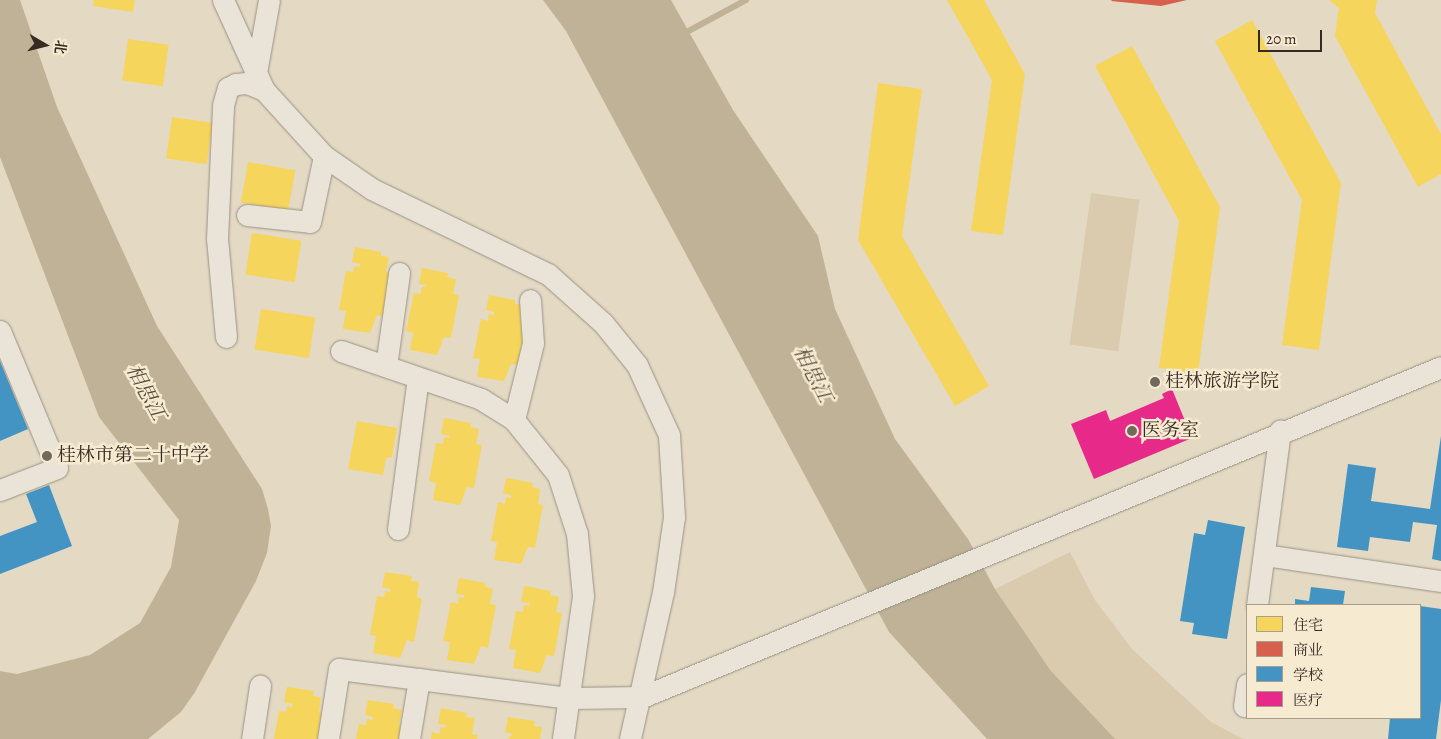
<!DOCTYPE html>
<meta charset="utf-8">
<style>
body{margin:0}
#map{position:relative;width:1441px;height:739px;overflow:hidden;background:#e4d9c3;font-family:Alegreya,"Noto Serif SC",serif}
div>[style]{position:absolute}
.green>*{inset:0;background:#dacbae;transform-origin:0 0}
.water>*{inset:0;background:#c0b297}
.homes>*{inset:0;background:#f6d55c;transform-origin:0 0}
.shops>*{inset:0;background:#d6604d}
.schools>*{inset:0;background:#4393c3}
.health>*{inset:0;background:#e7298a}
.stream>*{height:6px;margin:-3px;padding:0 3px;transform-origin:3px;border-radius:3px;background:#c0b297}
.roads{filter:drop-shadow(0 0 1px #999284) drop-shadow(0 0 1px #999284)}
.minor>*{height:21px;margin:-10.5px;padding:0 10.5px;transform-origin:10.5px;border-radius:10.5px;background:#e9e3d8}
.dots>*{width:14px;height:14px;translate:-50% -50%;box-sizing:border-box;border:2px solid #f6ead0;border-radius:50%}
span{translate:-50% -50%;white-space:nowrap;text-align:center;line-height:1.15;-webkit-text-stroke:5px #f6ead0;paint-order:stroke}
.poi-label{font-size:19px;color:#352b23}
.left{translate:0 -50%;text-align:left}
.water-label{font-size:20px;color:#5a4e40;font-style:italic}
.legend{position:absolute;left:1246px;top:604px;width:175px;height:115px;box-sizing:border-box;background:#f6ead0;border:1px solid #a99e8b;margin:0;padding:6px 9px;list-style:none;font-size:15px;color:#352b23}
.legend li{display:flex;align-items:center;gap:10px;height:25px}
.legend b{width:25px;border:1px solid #a99e8b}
.north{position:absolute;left:20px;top:20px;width:50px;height:50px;-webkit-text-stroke:4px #f6ead0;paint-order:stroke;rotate:98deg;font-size:14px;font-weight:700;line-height:20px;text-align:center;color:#352b23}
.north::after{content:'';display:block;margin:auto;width:18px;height:22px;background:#352b23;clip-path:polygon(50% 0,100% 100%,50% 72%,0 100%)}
.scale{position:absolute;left:1258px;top:30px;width:64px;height:22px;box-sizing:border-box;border:2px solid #352b23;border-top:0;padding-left:6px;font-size:15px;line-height:18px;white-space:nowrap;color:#352b23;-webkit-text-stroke:4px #f6ead0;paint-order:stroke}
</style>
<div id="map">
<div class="green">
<i style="left:1091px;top:193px;width:49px;height:153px;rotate:8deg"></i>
<i style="clip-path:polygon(1070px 552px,1095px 600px,1132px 649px,1211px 722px,1243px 739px,1115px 739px,1100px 726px,1051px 671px,995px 589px)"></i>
</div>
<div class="water">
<i style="clip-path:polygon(0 0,20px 0,57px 107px,157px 326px,262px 489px,268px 509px,271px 526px,267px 553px,256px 581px,195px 692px,181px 712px,148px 739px,0 739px,0 671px,17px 674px,90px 655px,140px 623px,171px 567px,179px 520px,99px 417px,0 157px)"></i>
<i style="clip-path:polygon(543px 0,671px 0,733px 110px,818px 236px,835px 309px,895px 439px,968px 539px,995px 589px,1051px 671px,1115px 739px,987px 739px,889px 632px,566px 31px)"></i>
</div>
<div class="homes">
<i style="clip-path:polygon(94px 0,135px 0,133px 12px,93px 6px)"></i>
<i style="clip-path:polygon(947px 0,984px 0,1025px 74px,1003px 235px,971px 231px,992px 80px)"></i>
<i style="clip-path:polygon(1329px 0,1377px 0,1375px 13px,1441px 134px,1441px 174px,1418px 187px,1335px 36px,1339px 8px)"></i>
<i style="clip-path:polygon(1252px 20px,1341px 183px,1319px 350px,1282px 345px,1302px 200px,1215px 41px)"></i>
<i style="left:128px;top:39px;width:41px;height:42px;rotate:8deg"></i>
<i style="clip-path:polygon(1132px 46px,1220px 207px,1198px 373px,1159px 368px,1179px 221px,1095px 66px)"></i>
<i style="clip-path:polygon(878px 83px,922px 89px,902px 236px,989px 386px,955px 406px,858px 240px)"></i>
<i style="left:172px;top:117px;width:41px;height:42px;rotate:8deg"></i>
<i style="left:248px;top:162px;width:48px;height:41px;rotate:10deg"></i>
<i style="left:252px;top:233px;width:50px;height:42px;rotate:9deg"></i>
<i style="clip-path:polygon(355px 247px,381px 252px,381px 256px,389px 257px,386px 272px,392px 274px,384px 317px,377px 315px,370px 333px,343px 329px,346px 311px,339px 310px,346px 271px,353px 272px,355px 266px,360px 267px,360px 264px,352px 262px)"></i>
<i style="clip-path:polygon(422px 268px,448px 273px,447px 277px,456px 279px,453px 294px,459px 295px,451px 338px,444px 337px,437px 355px,410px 350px,413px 333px,406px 331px,414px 293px,421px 294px,421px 288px,427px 285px,419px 284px)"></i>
<i style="clip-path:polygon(489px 295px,515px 300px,515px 304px,523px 305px,520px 320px,526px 322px,518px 365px,511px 364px,504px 381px,477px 377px,480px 359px,473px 358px,481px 319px,488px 321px,489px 314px,494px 315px,494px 312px,486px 310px)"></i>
<i style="left:261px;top:309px;width:55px;height:41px;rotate:9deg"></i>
<i style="clip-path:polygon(444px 418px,471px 423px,470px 427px,479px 429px,476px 444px,482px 445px,474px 488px,467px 487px,460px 505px,433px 500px,436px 483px,429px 481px,436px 443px,443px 444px,444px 437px,449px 438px,450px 436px,441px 434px)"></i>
<i style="clip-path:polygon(357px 421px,397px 428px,392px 457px,386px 458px,383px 475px,348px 469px)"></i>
<i style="clip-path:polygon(506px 478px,533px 483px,532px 487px,540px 489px,538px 504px,543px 505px,535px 548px,528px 547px,521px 564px,494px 560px,497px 542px,491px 541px,498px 502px,505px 504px,506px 497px,511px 498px,511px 495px,503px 493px)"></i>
<i style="clip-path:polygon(385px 572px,412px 576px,411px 581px,419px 582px,417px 597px,422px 599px,414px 642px,407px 640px,400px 658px,373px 653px,376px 636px,370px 635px,377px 596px,384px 597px,385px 591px,390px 592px,390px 589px,382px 587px)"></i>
<i style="clip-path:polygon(459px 578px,485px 583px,485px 587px,493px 589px,490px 604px,496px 605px,488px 648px,481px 646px,474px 664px,447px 660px,450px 642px,443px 641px,451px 602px,458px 604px,459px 597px,464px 598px,464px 595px,456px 594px)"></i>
<i style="clip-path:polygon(524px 586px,551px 591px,550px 595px,559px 597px,556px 612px,562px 613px,554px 656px,547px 655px,540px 673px,513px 668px,516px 650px,509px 649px,516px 611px,523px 612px,524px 605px,529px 606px,530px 603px,521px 602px)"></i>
<i style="clip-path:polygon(287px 687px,314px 691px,313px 696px,321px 697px,319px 712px,325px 713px,320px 739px,274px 739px,279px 711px,286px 712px,287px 706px,292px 707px,293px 704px,284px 702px)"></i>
<i style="clip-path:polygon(368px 700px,394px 704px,393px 708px,402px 710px,399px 725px,405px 726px,402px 739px,356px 739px,359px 724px,366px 725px,367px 719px,372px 720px,373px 717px,365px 715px)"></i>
<i style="clip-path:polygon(441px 708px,467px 713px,466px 717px,475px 718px,472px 734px,478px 735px,477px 739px,431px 739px,432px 732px,439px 734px,441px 727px,445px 728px,446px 725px,438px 724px)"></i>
<i style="clip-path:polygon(508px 717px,535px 721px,534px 726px,542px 727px,540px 739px,507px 739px,513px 734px,505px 732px)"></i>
</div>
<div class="shops">
<i style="clip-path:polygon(1187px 0,1161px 6px,1111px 1px,1112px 0)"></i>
</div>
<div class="schools">
<i style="clip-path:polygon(0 361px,28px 429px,0 441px)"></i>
<i style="clip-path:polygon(1441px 436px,1441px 561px,1432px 559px,1437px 525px,1413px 522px,1410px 542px,1370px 537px,1368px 551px,1337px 547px,1348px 464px,1376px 468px,1371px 501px,1430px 509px)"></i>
<i style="clip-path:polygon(49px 485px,72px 546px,0 574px,0 536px,37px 522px,26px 494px)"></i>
<i style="clip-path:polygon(1208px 520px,1245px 527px,1227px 639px,1192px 634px,1194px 623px,1180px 621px,1194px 533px,1205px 535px)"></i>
<i style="clip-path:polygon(1311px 587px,1345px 591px,1343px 605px,1295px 605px,1295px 599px,1309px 601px)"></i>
<i style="clip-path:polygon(1420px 606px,1441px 609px,1441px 700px,1436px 739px,1388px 739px,1390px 718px,1420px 718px)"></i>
</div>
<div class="health">
<i style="clip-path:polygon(1172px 389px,1192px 438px,1094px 479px,1071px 424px,1106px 410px,1110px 421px,1164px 398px,1162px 394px)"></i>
</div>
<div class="stream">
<i style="left:683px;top:34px;width:72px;rotate:-28.4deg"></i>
</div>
<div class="roads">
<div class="minor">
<i style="left:223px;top:0;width:99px;rotate:65.5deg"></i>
<i style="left:264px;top:90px;width:89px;rotate:47.7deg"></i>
<i style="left:324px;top:156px;width:58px;rotate:34.5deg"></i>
<i style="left:372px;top:189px;width:195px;rotate:25.8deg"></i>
<i style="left:548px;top:274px;width:74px;rotate:41.7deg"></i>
<i style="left:603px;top:323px;width:54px;rotate:51deg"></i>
<i style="left:637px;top:365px;width:77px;rotate:65.4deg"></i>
<i style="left:669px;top:435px;width:82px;rotate:86.5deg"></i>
<i style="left:674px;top:517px;width:76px;rotate:98.3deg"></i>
<i style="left:663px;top:592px;width:151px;rotate:102.7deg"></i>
<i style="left:256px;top:73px;width:74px;rotate:-79.9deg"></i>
<i style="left:247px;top:215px;width:63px;rotate:6.3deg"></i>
<i style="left:310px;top:222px;width:67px;rotate:-78deg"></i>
<i style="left:0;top:331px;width:148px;rotate:67.4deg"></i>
<i style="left:57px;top:468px;width:61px;rotate:158.9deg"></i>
<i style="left:226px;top:337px;width:98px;rotate:-95.2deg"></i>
<i style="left:217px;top:239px;width:134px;rotate:-87.4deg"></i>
<i style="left:223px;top:105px;width:18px;rotate:-74deg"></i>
<i style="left:228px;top:88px;width:9px;rotate:-27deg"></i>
<i style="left:236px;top:84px;width:11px;rotate:-5deg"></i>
<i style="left:247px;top:83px;width:18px;rotate:22deg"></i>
<i style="left:341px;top:351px;width:148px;rotate:18.9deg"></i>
<i style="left:481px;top:399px;width:39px;rotate:32deg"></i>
<i style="left:514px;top:420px;width:70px;rotate:51.3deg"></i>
<i style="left:558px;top:475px;width:62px;rotate:72.1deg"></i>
<i style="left:577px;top:534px;width:62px;rotate:84.5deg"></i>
<i style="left:583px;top:596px;width:144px;rotate:98deg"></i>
<i style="left:386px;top:366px;width:94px;rotate:-82deg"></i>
<i style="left:514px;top:420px;width:79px;rotate:-76.1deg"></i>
<i style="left:533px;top:343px;width:43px;rotate:-94deg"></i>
<i style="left:398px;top:529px;width:152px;rotate:-82.5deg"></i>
<i style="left:1264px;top:555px;width:179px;rotate:8.4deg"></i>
<i style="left:1257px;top:605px;width:176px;rotate:-82.5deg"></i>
<i style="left:1244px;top:706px;width:22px;rotate:-82deg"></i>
<i style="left:252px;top:739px;width:54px;rotate:-81.4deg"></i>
<i style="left:328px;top:739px;width:71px;rotate:-81.1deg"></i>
<i style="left:339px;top:669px;width:233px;rotate:7.2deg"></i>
<i style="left:570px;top:698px;width:72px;rotate:-0.8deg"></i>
<i style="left:642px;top:697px;width:864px;rotate:-22.44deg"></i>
<i style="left:409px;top:739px;width:61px;rotate:-80.5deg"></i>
</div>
</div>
<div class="dots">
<i style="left:1155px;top:382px;background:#72685b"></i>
<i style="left:1132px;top:431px;background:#72685b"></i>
<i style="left:47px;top:456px;background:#72685b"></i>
</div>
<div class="poi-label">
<span class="left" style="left:1165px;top:382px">桂林旅游学院</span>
<span class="left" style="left:1142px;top:431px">医务室</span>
<span class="left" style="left:57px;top:456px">桂林市第二十中学</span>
</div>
<div class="water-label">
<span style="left:813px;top:374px;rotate:63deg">相思江</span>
<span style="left:146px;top:392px;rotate:62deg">相思江</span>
</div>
<ul class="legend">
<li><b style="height:14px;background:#f6d55c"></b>住宅</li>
<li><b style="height:14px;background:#d6604d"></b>商业</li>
<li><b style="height:14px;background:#4393c3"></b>学校</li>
<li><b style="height:14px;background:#e7298a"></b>医疗</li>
</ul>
<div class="north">北</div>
<div class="scale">20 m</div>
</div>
